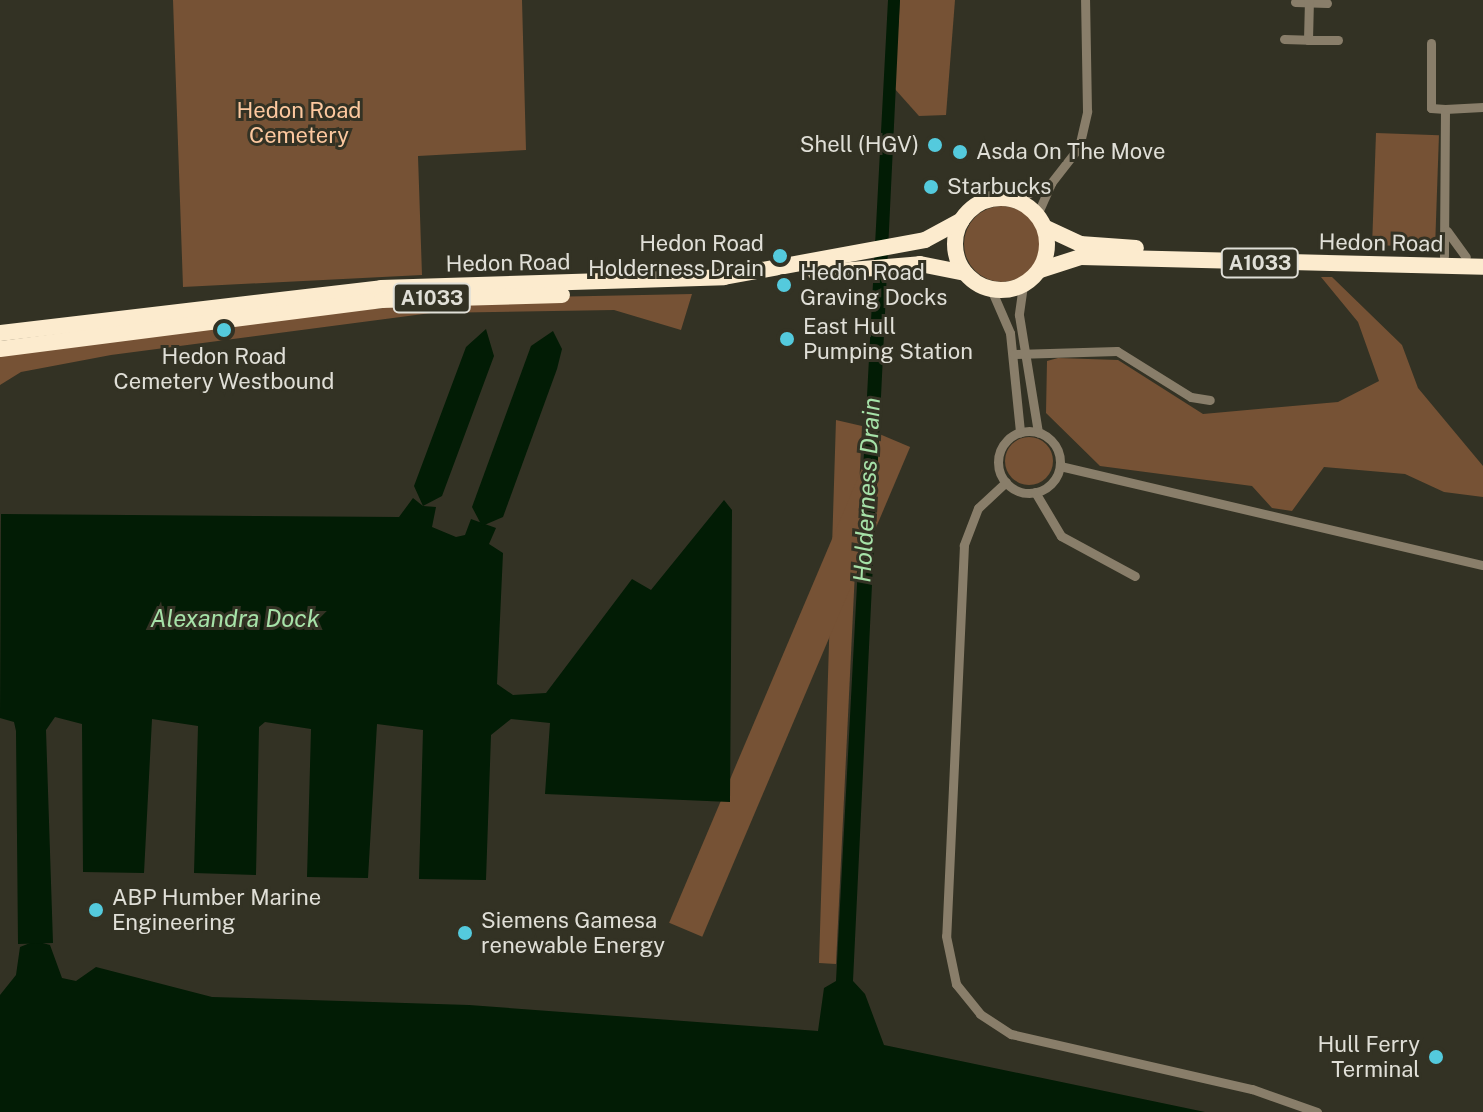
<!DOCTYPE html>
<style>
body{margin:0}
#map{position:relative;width:1483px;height:1112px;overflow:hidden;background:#333224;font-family:"Public Sans",sans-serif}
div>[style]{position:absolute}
.green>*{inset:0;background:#765235;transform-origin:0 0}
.round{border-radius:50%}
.water>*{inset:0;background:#021c05}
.street>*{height:9px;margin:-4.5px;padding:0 4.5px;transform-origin:4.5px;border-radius:4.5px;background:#897e6a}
.street>.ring{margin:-4.5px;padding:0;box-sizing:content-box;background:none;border:9px solid #897e6a;border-radius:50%}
.highway>*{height:16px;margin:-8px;padding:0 8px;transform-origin:8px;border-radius:8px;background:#fcebce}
.highway>.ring{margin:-8px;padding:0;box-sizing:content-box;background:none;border:16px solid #fcebce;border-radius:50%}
.dots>*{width:22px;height:22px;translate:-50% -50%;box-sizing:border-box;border:4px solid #333224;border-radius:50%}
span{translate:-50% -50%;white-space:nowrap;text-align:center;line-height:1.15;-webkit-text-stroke:6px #333224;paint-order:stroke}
.shield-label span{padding:2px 6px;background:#333224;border:2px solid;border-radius:6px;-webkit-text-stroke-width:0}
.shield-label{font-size:20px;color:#e0dfd7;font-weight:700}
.park-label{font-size:22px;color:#fcc89f}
.poi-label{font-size:22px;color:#e0dfd7}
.right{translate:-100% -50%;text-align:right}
.left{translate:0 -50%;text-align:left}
.street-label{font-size:22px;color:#e0dfd7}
.water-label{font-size:24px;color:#a6e2a8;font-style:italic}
</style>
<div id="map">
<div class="green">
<i style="clip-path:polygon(173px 0,522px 0,526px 150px,418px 156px,422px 275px,183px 287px)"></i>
<i style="clip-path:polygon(900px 0,955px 0,946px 115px,919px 116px,894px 88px)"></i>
<i style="left:1376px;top:133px;width:63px;height:112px;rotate:2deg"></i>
<i class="round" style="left:964px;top:206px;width:76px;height:76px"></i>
<i style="clip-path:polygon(1321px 277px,1332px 277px,1402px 345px,1418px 388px,1483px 466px,1483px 497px,1444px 492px,1405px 474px,1324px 467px,1292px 511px,1272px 508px,1252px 486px,1100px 466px,1046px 413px,1047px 361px,1058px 358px,1118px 360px,1203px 414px,1338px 402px,1379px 381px,1358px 322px)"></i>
<i style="clip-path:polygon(692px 294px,681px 330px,614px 310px,431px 313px,111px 355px,21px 372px,0 385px,0 352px,189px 326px,491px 298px)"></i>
<i style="clip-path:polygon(836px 420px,862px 426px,836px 964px,819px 963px)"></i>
<i style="left:877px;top:433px;width:36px;height:532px;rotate:23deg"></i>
<i class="round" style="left:1005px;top:437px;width:48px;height:48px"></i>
</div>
<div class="water">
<i style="clip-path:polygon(888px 0,900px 0,853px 981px,865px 994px,884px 1045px,1205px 1112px,0 1112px,0 995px,16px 975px,20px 947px,35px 941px,50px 945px,62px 978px,76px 981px,96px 967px,212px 997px,469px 1005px,818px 1031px,824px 988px,836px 981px)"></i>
<i style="clip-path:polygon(486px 329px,494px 356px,442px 496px,423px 506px,436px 507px,432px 527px,456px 537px,465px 535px,471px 519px,496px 528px,489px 544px,503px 553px,497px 684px,513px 695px,546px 693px,632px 579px,651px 590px,724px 500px,732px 510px,730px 802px,545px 794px,550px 723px,511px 719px,491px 735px,486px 880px,419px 879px,423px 730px,377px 724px,368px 878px,307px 877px,311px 729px,265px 722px,259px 727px,256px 875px,194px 873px,198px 726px,152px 719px,144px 873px,83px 872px,82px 724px,55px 717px,46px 730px,53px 943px,18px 944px,16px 731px,14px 722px,0 718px,1px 514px,399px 517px,413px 498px,423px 506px,414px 486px,466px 347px)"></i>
<i style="clip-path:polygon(553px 331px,562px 349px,557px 369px,503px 517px,482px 526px,472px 507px,531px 346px)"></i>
</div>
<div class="street">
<i style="left:1295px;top:2px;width:32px;rotate:2deg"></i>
<i style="left:1284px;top:39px;width:24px;rotate:2deg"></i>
<i style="left:1308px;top:40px;width:40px;rotate:-88.6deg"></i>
<i style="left:1308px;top:40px;width:30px"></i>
<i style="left:1431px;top:43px;width:65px;rotate:90deg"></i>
<i style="left:1431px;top:108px;width:14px;rotate:4deg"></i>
<i style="left:1445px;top:109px;width:147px;rotate:90.4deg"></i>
<i style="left:1445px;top:109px;width:38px;rotate:-3deg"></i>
<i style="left:1014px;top:200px;width:41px;rotate:-24.7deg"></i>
<i style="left:1051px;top:183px;width:46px;rotate:-52.1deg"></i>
<i style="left:1079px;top:147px;width:37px;rotate:-77deg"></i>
<i style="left:1087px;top:111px;width:111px;rotate:-91deg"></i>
<i style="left:1037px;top:215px;width:35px;rotate:-66deg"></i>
<i style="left:1447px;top:231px;width:32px;rotate:54deg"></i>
<i style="left:1023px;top:285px;width:30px;rotate:98deg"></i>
<i style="left:1019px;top:315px;width:119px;rotate:80.8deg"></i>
<i style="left:991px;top:289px;width:48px;rotate:66.6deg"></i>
<i style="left:1010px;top:333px;width:100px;rotate:84.2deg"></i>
<i style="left:1014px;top:354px;width:103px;rotate:-1.7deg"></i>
<i style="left:1117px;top:351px;width:87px;rotate:31.9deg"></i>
<i style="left:1191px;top:397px;width:19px;rotate:9deg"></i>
<i class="ring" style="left:998px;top:431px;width:53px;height:53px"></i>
<i style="left:1060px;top:466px;width:434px;rotate:13.2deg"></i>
<i style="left:1006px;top:482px;width:38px;rotate:137deg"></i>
<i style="left:978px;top:508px;width:40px;rotate:111deg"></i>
<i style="left:964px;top:545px;width:391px;rotate:92.6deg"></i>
<i style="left:946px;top:936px;width:49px;rotate:78.2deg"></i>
<i style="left:956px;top:984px;width:38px;rotate:51deg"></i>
<i style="left:980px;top:1014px;width:37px;rotate:33deg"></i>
<i style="left:1011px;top:1034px;width:247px;rotate:12.9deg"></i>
<i style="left:1252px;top:1089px;width:69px;rotate:19.5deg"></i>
<i style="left:1035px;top:492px;width:51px;rotate:59.4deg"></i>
<i style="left:1061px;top:536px;width:84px;rotate:28.4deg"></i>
</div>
<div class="highway">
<i class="ring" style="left:955px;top:198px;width:76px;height:76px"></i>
<i style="left:1046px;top:228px;width:38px;rotate:25deg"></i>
<i style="left:1080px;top:244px;width:56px;rotate:4.1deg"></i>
<i style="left:1040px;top:270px;width:43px;rotate:-17.6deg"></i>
<i style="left:1081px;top:257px;width:402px;rotate:1.4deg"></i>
<i style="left:816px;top:273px;width:104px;rotate:-4.9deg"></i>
<i style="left:920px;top:264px;width:46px;rotate:11.3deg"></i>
<i style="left:0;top:333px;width:384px;rotate:-6.7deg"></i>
<i style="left:381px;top:288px;width:343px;rotate:-1.8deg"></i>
<i style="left:724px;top:277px;width:204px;rotate:-10.4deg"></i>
<i style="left:925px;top:240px;width:42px;rotate:-28.4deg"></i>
<i style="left:0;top:349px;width:385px;rotate:-7.3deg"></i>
<i style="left:382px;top:300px;width:180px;rotate:-1.6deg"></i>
</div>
<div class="dots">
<i style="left:935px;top:145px;background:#54cadd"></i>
<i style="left:960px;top:152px;background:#54cadd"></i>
<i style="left:931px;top:187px;background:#54cadd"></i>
<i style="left:780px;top:256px;background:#54cadd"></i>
<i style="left:784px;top:285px;background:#54cadd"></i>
<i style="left:224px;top:330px;background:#54cadd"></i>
<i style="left:787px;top:339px;background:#54cadd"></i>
<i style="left:96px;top:910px;background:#54cadd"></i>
<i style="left:465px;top:933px;background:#54cadd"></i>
<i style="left:1436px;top:1057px;background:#54cadd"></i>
</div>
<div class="shield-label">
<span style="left:1260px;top:263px">A1033</span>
<span style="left:432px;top:298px">A1033</span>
</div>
<div class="park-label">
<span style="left:299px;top:123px">Hedon Road<br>Cemetery</span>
</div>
<div class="poi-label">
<span class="right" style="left:919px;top:145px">Shell (HGV)</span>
<span class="left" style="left:976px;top:152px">Asda On The Move</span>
<span class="left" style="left:947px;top:187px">Starbucks</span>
<span class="right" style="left:764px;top:256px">Hedon Road<br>Holderness Drain</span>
<span class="left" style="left:800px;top:285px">Hedon Road<br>Graving Docks</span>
<span class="left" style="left:803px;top:339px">East Hull<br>Pumping Station</span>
<span style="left:224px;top:369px">Hedon Road<br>Cemetery Westbound</span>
<span class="left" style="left:112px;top:910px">ABP Humber Marine<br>Engineering</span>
<span class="left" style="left:481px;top:933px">Siemens Gamesa<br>renewable Energy</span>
<span class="right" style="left:1420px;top:1057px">Hull Ferry<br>Terminal</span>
</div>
<div class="street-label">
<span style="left:1381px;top:243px;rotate:1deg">Hedon Road</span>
<span style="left:508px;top:263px;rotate:-1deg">Hedon Road</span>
</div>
<div class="water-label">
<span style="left:867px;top:490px;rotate:-87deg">Holderness Drain</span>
<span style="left:235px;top:619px">Alexandra Dock</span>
</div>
</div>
